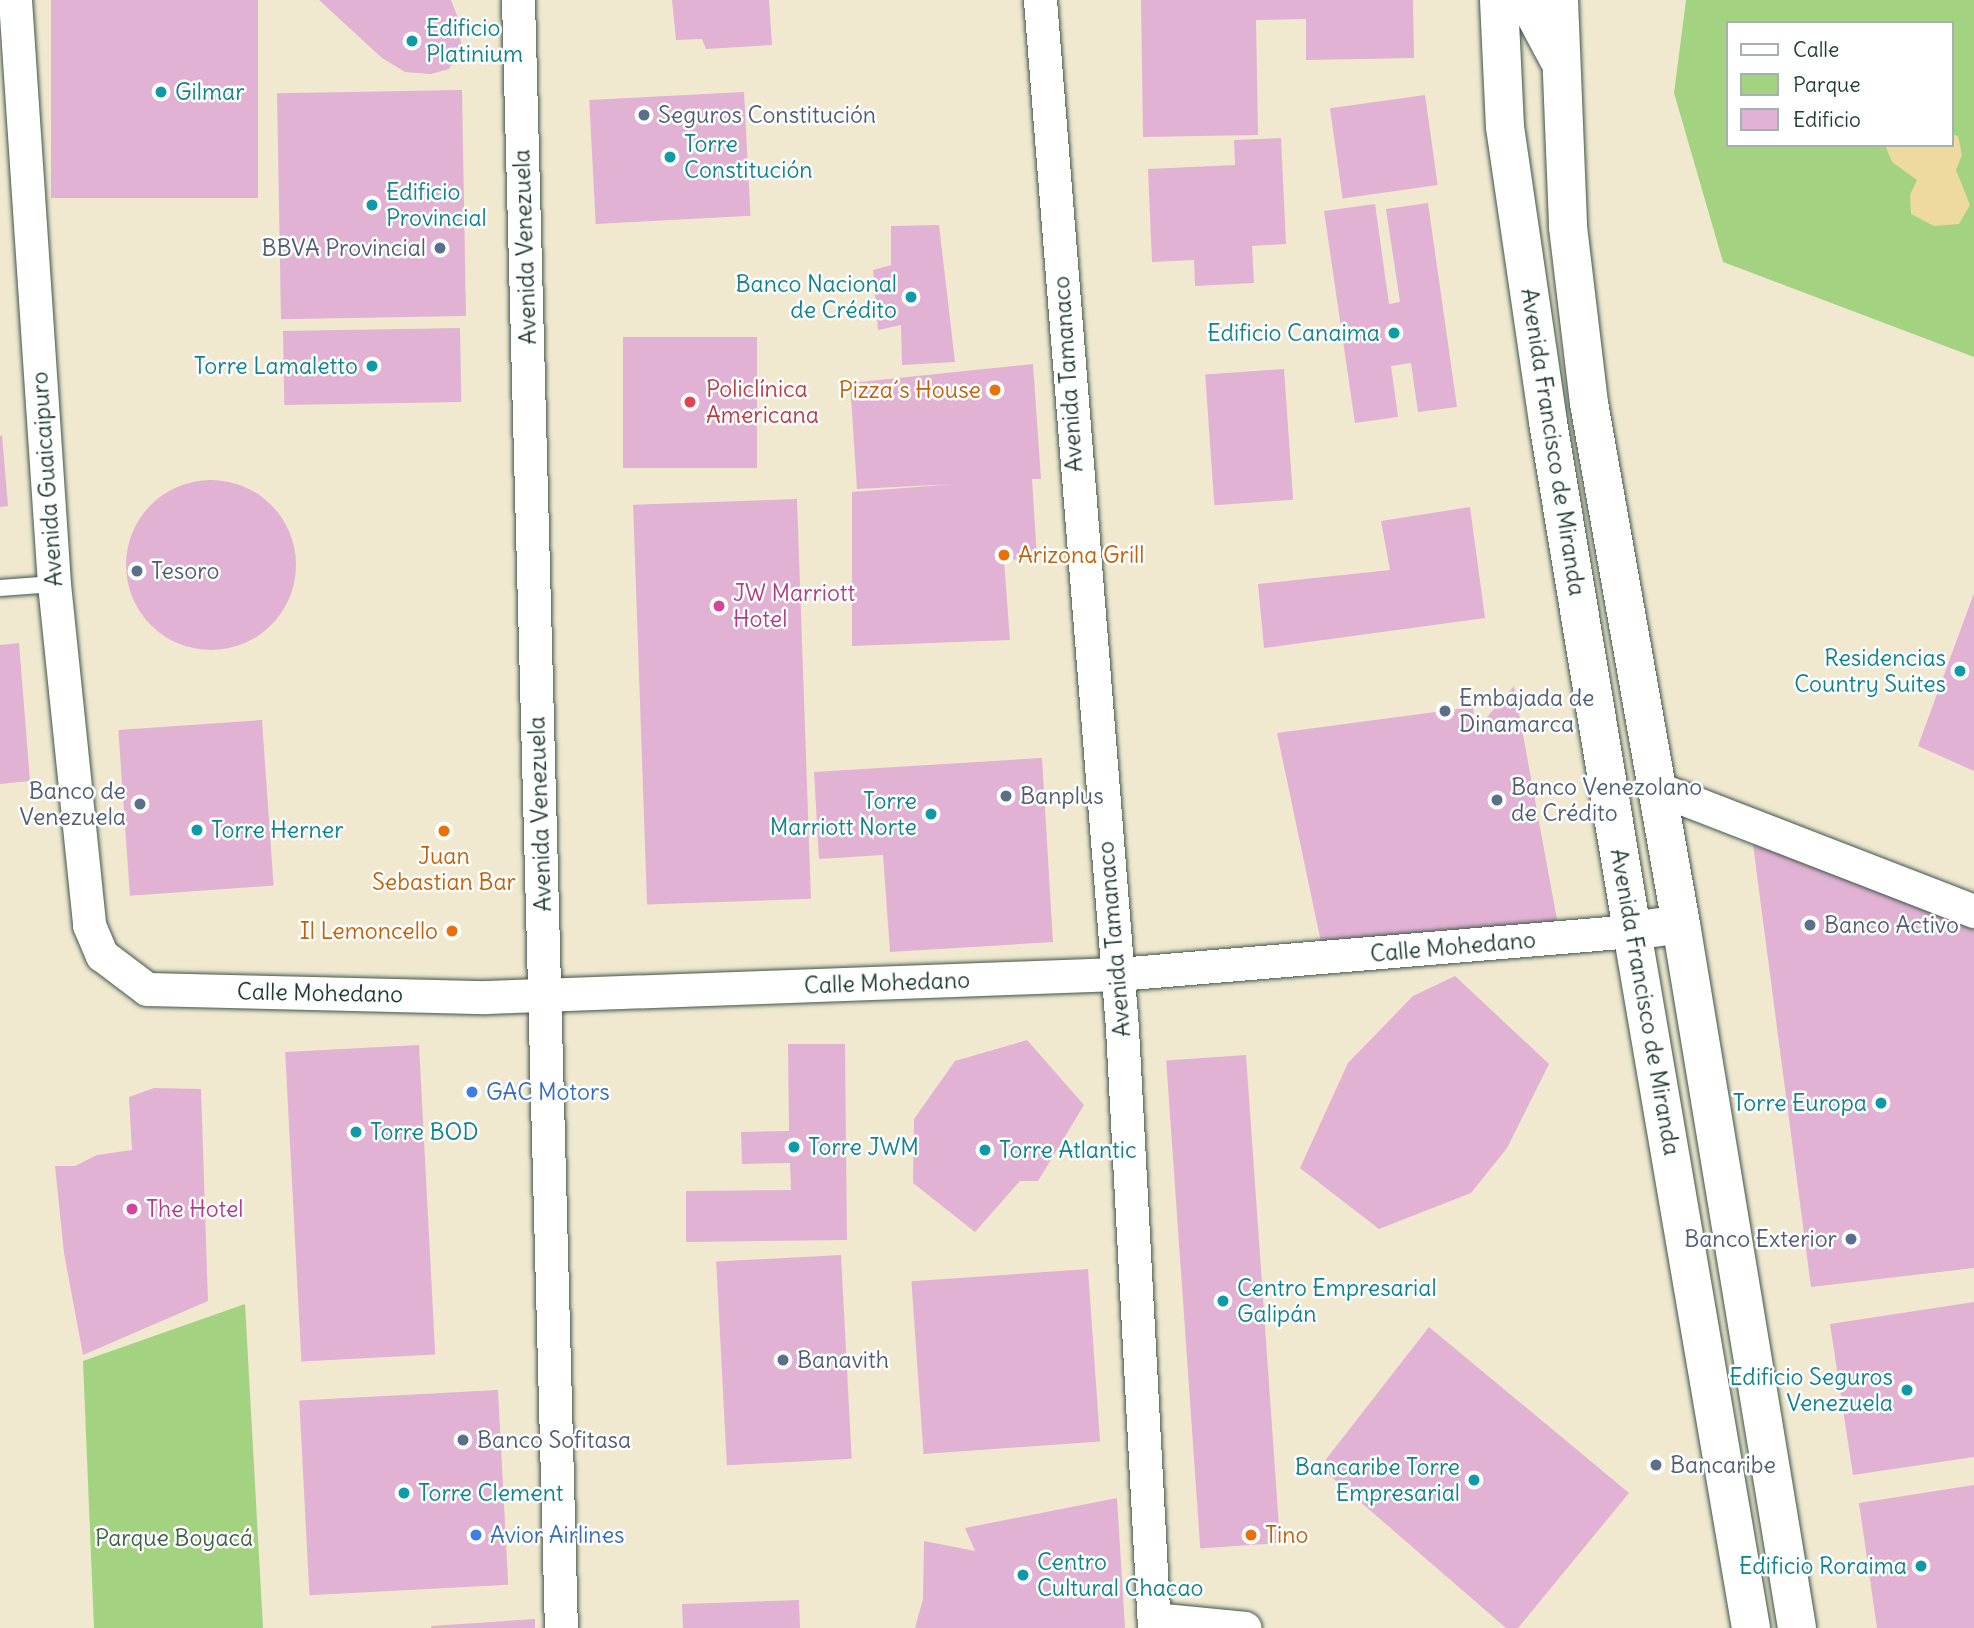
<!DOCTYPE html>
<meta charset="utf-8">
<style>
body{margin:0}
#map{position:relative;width:1974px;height:1628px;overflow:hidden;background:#f0e9d0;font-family:Delius,sans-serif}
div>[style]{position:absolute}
.green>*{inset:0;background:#a3d281}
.sand>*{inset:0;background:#eeda9e}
.building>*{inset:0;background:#e1b2d3;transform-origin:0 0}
.round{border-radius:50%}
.roads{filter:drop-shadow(0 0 2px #3e574b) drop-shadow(0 0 2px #3e574b)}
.service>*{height:16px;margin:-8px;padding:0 8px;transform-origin:8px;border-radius:8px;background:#fff}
.minor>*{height:33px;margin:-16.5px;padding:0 16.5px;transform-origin:16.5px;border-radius:16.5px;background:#fff}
.secondary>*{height:38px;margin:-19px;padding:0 19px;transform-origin:19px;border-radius:19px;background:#fff}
.primary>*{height:38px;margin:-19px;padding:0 19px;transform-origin:19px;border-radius:19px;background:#fff}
.dots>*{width:19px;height:19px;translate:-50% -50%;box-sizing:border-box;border:4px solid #fff;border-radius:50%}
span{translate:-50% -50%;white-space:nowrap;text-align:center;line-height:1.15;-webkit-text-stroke:5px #fff;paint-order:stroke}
.culture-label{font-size:23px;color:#0d838f}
.left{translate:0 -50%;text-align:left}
.right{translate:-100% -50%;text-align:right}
.service-label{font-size:23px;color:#4e5e75}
.street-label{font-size:23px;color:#1f3d34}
.health-label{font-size:23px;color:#be3a42}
.food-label{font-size:23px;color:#c56008}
.hotel-label{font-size:23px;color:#b23c85}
.shop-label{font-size:23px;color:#366cbe}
.park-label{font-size:23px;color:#406247}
.legend{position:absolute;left:1726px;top:21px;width:228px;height:126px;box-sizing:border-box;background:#fff;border:2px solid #a5b1ae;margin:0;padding:9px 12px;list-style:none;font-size:21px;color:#1f3d34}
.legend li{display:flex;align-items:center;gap:14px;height:35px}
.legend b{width:35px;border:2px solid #a5b1ae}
</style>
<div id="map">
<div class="green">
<i style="clip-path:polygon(evenodd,1686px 0,1974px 0,1974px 357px,1723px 262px,1674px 93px,1686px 0,1727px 23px,1951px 23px,1951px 145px,1727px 145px,1727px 23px)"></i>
<i style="clip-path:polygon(245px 1304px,263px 1628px,94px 1628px,83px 1361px)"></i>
</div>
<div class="sand">
<i style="clip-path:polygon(1951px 134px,1958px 136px,1962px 155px,1956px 170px,1970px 205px,1959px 224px,1934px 226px,1911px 214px,1910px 195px,1917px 180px,1892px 162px,1885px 145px,1951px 145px)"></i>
</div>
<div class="building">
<i style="left:51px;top:0;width:207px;height:198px"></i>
<i style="clip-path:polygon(319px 0,451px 0,460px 23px,461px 47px,449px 69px,431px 74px,405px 72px,382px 58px)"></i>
<i style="clip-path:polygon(672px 0,769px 0,772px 45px,706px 49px,702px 39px,676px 40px)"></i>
<i style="clip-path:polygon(1141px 0,1413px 0,1414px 58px,1306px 60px,1306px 19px,1256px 20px,1258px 135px,1143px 137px)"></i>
<i style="left:462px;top:90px;width:226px;height:185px;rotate:89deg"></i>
<i style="left:744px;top:92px;width:124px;height:155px;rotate:87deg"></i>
<i style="left:1425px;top:95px;width:91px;height:96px;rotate:82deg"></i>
<i style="clip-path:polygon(1281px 138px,1286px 244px,1252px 246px,1254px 283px,1195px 286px,1194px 260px,1152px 262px,1148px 169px,1235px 165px,1234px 140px)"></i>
<i style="clip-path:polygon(1428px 203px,1457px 407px,1418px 412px,1411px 363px,1391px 366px,1398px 417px,1355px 423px,1324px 211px,1375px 204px,1389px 304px,1400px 302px,1386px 209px)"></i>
<i style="clip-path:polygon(939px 225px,955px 362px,902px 365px,901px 325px,878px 330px,873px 270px,891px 265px,891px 226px)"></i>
<i style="left:460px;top:328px;width:74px;height:177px;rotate:89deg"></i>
<i style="left:623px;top:337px;width:134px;height:131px"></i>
<i style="clip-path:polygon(1033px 364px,1041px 479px,1032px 479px,1037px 558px,1004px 560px,1010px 640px,852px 646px,852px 492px,956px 484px,857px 489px,850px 383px)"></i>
<i style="left:1284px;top:369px;width:131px;height:79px;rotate:86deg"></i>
<i style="clip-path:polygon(2px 435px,8px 506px,0 507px,0 436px)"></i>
<i class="round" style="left:126px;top:480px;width:170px;height:170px"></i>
<i style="left:797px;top:499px;width:400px;height:164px;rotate:88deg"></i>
<i style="clip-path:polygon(1470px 507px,1485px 618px,1264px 648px,1258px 584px,1390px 570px,1381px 521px)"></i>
<i style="clip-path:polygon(1974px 593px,1974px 771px,1918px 746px)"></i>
<i style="clip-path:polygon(19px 643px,30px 781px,0 784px,0 645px)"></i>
<i style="clip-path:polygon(1514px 686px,1558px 925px,1322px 947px,1277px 733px,1473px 707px,1475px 731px)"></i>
<i style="left:262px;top:720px;width:166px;height:144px;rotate:86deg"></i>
<i style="clip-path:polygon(1042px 758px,1053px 942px,890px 952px,883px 855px,819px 859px,814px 772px)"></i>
<i style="clip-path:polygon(1752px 837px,1974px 928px,1974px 1268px,1811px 1287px)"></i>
<i style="clip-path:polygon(1455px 976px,1549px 1064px,1507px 1148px,1471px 1193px,1379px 1229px,1300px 1168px,1348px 1063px,1413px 996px)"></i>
<i style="clip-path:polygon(1027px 1040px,1084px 1105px,1038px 1181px,1020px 1181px,975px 1232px,913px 1183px,914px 1119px,955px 1061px)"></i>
<i style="clip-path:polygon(788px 1044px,845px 1044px,847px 1240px,686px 1242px,686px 1191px,791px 1190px,790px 1163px,742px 1164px,741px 1132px,789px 1131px)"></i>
<i style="left:419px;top:1045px;width:310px;height:134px;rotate:87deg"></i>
<i style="left:1246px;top:1055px;width:489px;height:80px;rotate:86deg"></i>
<i style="clip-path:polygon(154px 1088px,201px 1089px,208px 1301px,83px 1355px,64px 1253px,55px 1166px,75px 1166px,97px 1155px,132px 1150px,129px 1097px)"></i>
<i style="left:841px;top:1255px;width:204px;height:125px;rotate:87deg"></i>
<i style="left:1088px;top:1269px;width:173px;height:177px;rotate:86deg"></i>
<i style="clip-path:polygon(1974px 1302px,1974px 1457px,1853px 1475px,1830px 1324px)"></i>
<i style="clip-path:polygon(1429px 1327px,1629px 1493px,1518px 1628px,1506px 1628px,1320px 1467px)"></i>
<i style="left:498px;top:1390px;width:195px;height:199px;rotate:87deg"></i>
<i style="clip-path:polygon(1974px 1485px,1974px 1628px,1877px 1628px,1859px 1503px)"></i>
<i style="clip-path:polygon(1117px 1498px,1125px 1628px,915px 1628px,923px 1599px,924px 1541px,975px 1551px,965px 1528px)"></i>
<i style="clip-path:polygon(799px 1600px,800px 1628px,683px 1628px,682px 1604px)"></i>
<i style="clip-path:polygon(535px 1619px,535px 1628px,431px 1628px,431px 1626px)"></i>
</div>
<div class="roads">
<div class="service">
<i style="left:0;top:588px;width:54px;rotate:-4.2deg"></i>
</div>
<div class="minor">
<i style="left:15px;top:0;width:585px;rotate:86.18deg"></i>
<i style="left:54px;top:584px;width:343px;rotate:84.1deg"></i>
<i style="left:89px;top:925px;width:33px;rotate:67deg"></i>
<i style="left:102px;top:955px;width:56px;rotate:37.1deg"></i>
<i style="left:147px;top:989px;width:339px;rotate:1.4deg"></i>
<i style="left:486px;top:997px;width:632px;rotate:-2.08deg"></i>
<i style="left:1118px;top:974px;width:516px;rotate:-4.78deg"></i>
<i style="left:518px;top:0;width:1629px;rotate:88.49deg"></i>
<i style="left:1040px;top:0;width:1032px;rotate:85.44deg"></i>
<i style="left:1122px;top:1029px;width:600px;rotate:86.94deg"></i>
<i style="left:1659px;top:789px;width:338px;rotate:21.2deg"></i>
<i style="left:1154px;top:1619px;width:91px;rotate:5.6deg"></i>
</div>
<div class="secondary">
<i style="left:1499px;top:0;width:127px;rotate:87.3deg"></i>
<i style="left:1505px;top:127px;width:298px;rotate:81.7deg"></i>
<i style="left:1548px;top:422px;width:516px;rotate:80.63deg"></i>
<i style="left:1527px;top:0;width:66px;rotate:61.9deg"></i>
<i style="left:1559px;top:0;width:227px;rotate:87.7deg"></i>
<i style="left:1568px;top:227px;width:177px;rotate:83.2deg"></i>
<i style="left:1589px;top:403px;width:529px;rotate:79.99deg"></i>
</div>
<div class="primary">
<i style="left:1751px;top:1628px;width:707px;rotate:-99.69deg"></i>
<i style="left:1632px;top:931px;width:49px;rotate:-8.1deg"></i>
<i style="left:1681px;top:924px;width:713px;rotate:80.64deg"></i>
</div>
</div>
<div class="dots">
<i style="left:412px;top:41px;background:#0f9aa8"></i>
<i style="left:161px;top:92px;background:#0f9aa8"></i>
<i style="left:644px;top:115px;background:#5c6f8a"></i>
<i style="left:670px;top:157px;background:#0f9aa8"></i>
<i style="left:372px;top:205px;background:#0f9aa8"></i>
<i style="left:440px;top:248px;background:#5c6f8a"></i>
<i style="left:911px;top:297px;background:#0f9aa8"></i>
<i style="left:1394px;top:333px;background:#0f9aa8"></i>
<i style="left:372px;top:366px;background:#0f9aa8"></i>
<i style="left:995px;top:390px;background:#e8710a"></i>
<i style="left:690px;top:402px;background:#e0444e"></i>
<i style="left:1004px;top:555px;background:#e8710a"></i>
<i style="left:137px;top:571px;background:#5c6f8a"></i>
<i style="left:719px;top:606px;background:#d1479c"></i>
<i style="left:1960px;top:671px;background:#0f9aa8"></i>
<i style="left:1445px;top:711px;background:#5c6f8a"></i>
<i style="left:1006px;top:796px;background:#5c6f8a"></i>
<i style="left:1497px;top:800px;background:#5c6f8a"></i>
<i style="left:140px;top:804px;background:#5c6f8a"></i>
<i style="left:931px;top:814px;background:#0f9aa8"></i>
<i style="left:197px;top:830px;background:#0f9aa8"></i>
<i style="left:444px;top:831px;background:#e8710a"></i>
<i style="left:1810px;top:925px;background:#5c6f8a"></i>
<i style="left:452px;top:931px;background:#e8710a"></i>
<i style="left:472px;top:1092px;background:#3f7fe0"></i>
<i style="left:1881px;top:1103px;background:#0f9aa8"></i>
<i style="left:356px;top:1132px;background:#0f9aa8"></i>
<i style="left:794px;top:1147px;background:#0f9aa8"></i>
<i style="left:985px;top:1150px;background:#0f9aa8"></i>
<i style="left:132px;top:1209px;background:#d1479c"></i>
<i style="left:1851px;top:1239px;background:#5c6f8a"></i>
<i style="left:1223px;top:1301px;background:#0f9aa8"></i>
<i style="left:783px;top:1360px;background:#5c6f8a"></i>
<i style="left:1907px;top:1390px;background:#0f9aa8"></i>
<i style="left:463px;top:1440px;background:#5c6f8a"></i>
<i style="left:1656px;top:1465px;background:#5c6f8a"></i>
<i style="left:1474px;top:1480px;background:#0f9aa8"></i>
<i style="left:404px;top:1493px;background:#0f9aa8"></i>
<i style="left:476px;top:1535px;background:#3f7fe0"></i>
<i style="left:1251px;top:1535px;background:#e8710a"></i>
<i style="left:1921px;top:1566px;background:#0f9aa8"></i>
<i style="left:1023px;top:1575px;background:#0f9aa8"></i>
</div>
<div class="culture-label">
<span class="left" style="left:426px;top:41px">Edificio<br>Platinium</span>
<span class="left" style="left:175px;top:92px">Gilmar</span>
<span class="left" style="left:684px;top:157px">Torre<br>Constitución</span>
<span class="left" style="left:386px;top:205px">Edificio<br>Provincial</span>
<span class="right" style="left:897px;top:297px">Banco Nacional<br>de Crédito</span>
<span class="right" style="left:1380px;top:333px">Edificio Canaima</span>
<span class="right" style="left:358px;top:366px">Torre Lamaletto</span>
<span class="right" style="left:1946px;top:671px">Residencias<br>Country Suites</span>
<span class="right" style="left:917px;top:814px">Torre<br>Marriott Norte</span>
<span class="left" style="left:211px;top:830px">Torre Herner</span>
<span class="right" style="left:1867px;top:1103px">Torre Europa</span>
<span class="left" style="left:370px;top:1132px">Torre BOD</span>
<span class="left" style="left:808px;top:1147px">Torre JWM</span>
<span class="left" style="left:999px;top:1150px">Torre Atlantic</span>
<span class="left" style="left:1237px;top:1301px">Centro Empresarial<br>Galipán</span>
<span class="right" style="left:1893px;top:1390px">Edificio Seguros<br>Venezuela</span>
<span class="right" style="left:1460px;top:1480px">Bancaribe Torre<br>Empresarial</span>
<span class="left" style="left:418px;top:1493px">Torre Clement</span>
<span class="left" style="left:1037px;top:1575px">Centro<br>Cultural Chacao</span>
<span class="right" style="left:1907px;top:1566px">Edificio Roraima</span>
</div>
<div class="service-label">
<span class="left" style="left:658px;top:115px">Seguros Constitución</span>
<span class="right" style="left:426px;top:248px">BBVA Provincial</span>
<span class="left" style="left:151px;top:571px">Tesoro</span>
<span class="left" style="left:1459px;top:711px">Embajada de<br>Dinamarca</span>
<span class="left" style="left:1511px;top:800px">Banco Venezolano<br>de Crédito</span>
<span class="right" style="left:126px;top:804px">Banco de<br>Venezuela</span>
<span class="left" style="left:1020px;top:796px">Banplus</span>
<span class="left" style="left:1824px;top:925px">Banco Activo</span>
<span class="right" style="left:1837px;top:1239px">Banco Exterior</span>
<span class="left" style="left:797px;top:1360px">Banavith</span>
<span class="left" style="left:477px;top:1440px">Banco Sofitasa</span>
<span class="left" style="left:1670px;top:1465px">Bancaribe</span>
</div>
<div class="street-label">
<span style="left:525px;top:247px;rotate:-92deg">Avenida Venezuela</span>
<span style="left:1068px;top:374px;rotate:-94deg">Avenida Tamanaco</span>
<span style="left:1553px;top:442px;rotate:81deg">Avenida Francisco de Miranda</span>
<span style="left:47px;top:479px;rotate:-94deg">Avenida Guaicaipuro</span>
<span style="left:540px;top:814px;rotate:-92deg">Avenida Venezuela</span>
<span style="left:1114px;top:939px;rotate:-95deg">Avenida Tamanaco</span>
<span style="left:1453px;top:947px;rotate:-5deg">Calle Mohedano</span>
<span style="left:887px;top:983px;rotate:-2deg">Calle Mohedano</span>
<span style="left:320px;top:993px;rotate:1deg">Calle Mohedano</span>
<span style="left:1645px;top:1002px;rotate:80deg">Avenida Francisco de Miranda</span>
</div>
<div class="health-label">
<span class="left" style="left:706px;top:402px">Policlínica<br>Americana</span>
</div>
<div class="food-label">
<span class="right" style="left:981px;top:390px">Pizza´s House</span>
<span class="left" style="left:1018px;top:555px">Arizona Grill</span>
<span style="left:444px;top:869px">Juan<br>Sebastian Bar</span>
<span class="right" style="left:438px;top:931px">Il Lemoncello</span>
<span class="left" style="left:1265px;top:1535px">Tino</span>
</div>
<div class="hotel-label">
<span class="left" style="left:733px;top:606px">JW Marriott<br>Hotel</span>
<span class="left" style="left:146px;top:1209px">The Hotel</span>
</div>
<div class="shop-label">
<span class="left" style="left:486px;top:1092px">GAC Motors</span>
<span class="left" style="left:490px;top:1535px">Avior Airlines</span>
</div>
<div class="park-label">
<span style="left:174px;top:1538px">Parque Boyacá</span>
</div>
<ul class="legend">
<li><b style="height:9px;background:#fff"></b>Calle</li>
<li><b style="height:19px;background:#a3d281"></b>Parque</li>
<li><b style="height:19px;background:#e1b2d3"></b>Edificio</li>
</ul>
</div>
